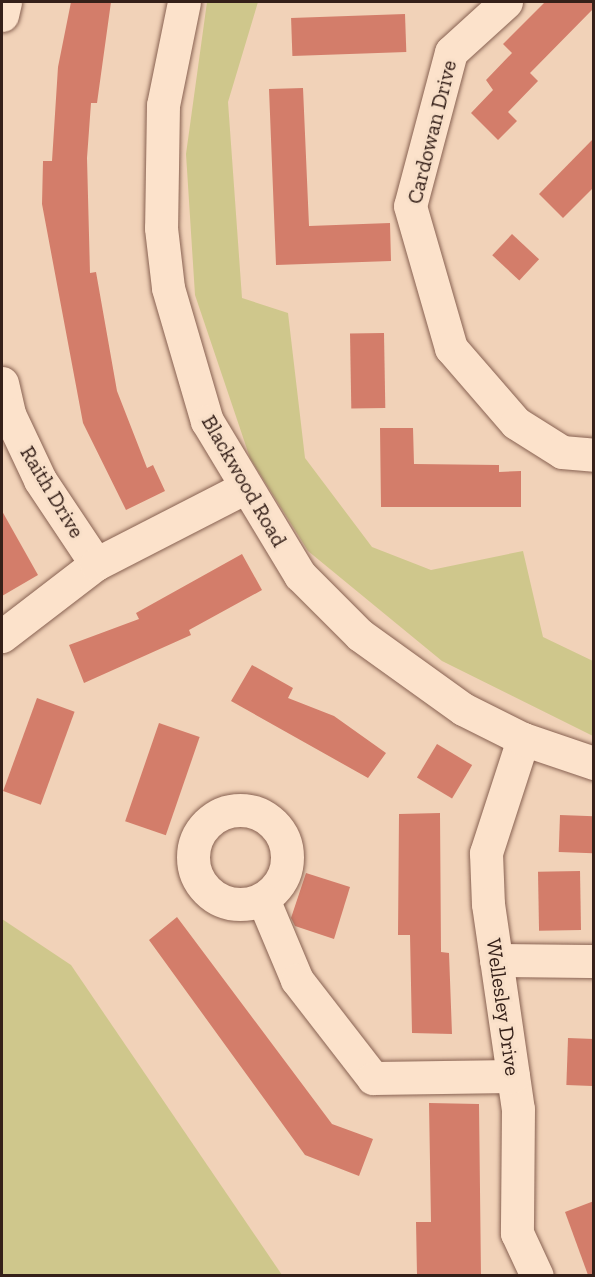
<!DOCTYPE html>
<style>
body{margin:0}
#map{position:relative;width:595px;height:1277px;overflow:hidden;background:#f1d2b8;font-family:"Zilla Slab",serif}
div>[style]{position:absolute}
.green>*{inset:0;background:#cfc78c}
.building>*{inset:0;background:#d37d6a;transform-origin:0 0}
.roads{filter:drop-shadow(0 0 2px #886252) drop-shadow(0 0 2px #886252)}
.minor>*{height:33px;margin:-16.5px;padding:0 16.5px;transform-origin:16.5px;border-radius:16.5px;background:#fce2cb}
.minor>.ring{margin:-16.5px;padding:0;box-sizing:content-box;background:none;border:33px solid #fce2cb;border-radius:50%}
.tertiary>*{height:33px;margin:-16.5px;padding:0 16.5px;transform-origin:16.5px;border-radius:16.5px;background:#fce2cb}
span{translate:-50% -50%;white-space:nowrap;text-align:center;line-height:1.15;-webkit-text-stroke:6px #f8dfc8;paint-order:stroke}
.street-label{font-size:21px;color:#352019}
.frame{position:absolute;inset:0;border:3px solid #352019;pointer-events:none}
</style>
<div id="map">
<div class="green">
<i style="clip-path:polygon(207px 2px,258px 2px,228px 102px,242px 298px,288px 313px,305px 458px,372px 547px,431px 570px,523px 551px,543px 637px,593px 661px,593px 736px,442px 661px,308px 551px,250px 458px,195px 295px,186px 154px)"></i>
<i style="clip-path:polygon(2px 919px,71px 965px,282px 1275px,2px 1275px)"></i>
</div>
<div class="building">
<i style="clip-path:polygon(71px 2px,111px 2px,97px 103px,91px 103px,87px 158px,90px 273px,96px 272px,117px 391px,147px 468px,153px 465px,165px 491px,126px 510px,83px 423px,42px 204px,43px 161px,52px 161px,58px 67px)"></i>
<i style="clip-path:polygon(545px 2px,594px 2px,594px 8px,530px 73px,538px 81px,508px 112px,517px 121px,498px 140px,471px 113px,493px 90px,486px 80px,512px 53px,503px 44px)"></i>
<i style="left:405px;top:14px;width:38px;height:114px;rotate:88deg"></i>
<i style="clip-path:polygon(303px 88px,309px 226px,390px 223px,391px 261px,276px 265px,269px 89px)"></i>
<i style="clip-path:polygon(594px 138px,594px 187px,563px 218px,539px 194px)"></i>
<i style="left:512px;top:234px;width:37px;height:29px;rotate:43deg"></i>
<i style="left:384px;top:333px;width:75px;height:34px;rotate:89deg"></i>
<i style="clip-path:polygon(380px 428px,413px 428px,414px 464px,499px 465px,499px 472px,521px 471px,521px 507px,381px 507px)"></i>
<i style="clip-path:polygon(2px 511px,38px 575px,2px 596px)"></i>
<i style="clip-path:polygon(242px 554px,262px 590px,189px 630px,191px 635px,84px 683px,69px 645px,139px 619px,136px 613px)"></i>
<i style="clip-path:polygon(252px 665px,293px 688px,288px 698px,334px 716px,386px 753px,368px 778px,231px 701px)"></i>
<i style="left:37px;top:698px;width:40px;height:99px;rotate:20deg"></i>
<i style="left:159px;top:723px;width:43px;height:104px;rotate:19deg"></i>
<i style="left:437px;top:744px;width:41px;height:39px;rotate:31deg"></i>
<i style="clip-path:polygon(440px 813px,441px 952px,449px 953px,452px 1034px,412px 1033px,410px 935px,398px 935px,399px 814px)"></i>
<i style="left:560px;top:815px;width:34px;height:37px;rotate:2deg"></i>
<i style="left:580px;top:871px;width:59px;height:42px;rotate:89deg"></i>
<i style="clip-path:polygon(306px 873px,350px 887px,334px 939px,295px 926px,291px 918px)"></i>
<i style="clip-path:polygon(177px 917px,332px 1124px,373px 1139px,359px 1176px,305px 1155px,149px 940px)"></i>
<i style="left:568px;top:1038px;width:26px;height:47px;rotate:2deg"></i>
<i style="clip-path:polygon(429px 1103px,479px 1104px,481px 1275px,417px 1275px,416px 1222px,431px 1222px)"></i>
<i style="clip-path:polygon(594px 1201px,594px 1275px,588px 1275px,565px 1212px)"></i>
</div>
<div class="roads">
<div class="minor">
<i style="left:506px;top:2px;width:74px;rotate:137.7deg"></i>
<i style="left:451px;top:52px;width:159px;rotate:104.9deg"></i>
<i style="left:410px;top:206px;width:148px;rotate:73.9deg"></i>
<i style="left:451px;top:348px;width:99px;rotate:49.1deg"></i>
<i style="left:516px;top:423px;width:54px;rotate:32.2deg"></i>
<i style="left:562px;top:452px;width:32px;rotate:5deg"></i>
<i style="left:2px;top:15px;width:13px;rotate:-77deg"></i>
<i style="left:2px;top:383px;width:32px;rotate:77deg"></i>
<i style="left:9px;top:414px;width:73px;rotate:64.8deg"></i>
<i style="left:40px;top:480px;width:101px;rotate:56.3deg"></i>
<i style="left:2px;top:636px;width:118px;rotate:-37.5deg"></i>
<i style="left:96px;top:564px;width:166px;rotate:-27.2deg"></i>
<i style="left:523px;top:739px;width:120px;rotate:108deg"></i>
<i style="left:486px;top:853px;width:51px;rotate:87.8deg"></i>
<i style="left:488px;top:904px;width:207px;rotate:81.7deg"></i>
<i style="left:518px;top:1109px;width:124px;rotate:90.5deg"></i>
<i style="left:517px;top:1233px;width:47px;rotate:65.1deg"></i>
<i class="ring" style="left:193px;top:810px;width:61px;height:61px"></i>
<i style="left:263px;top:899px;width:88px;rotate:67.2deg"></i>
<i style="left:297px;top:980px;width:124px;rotate:52.2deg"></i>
<i style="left:373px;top:1078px;width:140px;rotate:-0.8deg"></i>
<i style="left:496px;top:960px;width:98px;rotate:0.6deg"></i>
</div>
<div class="tertiary">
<i style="left:184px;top:2px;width:105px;rotate:101.5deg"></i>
<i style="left:163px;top:105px;width:123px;rotate:90.9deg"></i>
<i style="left:161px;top:228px;width:60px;rotate:83.3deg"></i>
<i style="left:168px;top:288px;width:139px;rotate:73.7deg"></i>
<i style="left:207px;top:421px;width:180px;rotate:58.9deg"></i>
<i style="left:300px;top:575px;width:85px;rotate:45deg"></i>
<i style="left:360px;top:635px;width:127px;rotate:35.7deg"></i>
<i style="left:463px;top:709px;width:67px;rotate:26.6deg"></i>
<i style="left:523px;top:739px;width:75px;rotate:18.7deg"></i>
</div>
</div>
<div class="street-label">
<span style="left:432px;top:132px;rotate:-76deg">Cardowan Drive</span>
<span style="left:244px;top:481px;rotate:60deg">Blackwood Road</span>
<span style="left:52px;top:492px;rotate:59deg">Raith Drive</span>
<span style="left:503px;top:1007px;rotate:82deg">Wellesley Drive</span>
</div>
<div class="frame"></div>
</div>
